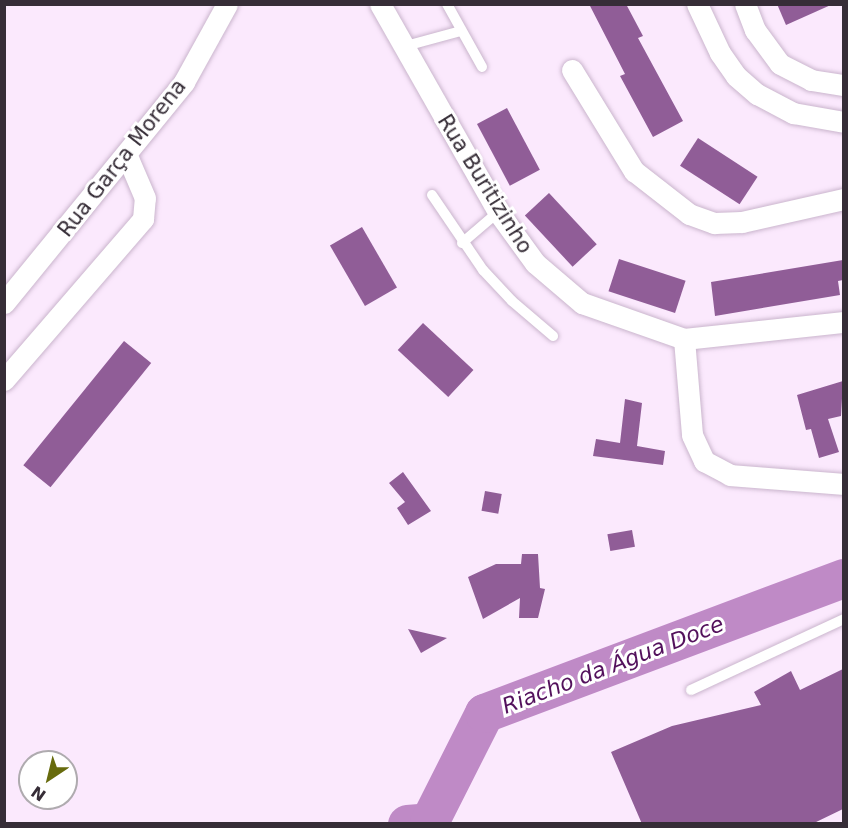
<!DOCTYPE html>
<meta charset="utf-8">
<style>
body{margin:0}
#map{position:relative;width:848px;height:828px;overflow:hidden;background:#fbe9fd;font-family:"DejaVu Sans",sans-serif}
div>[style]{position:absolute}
.river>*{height:39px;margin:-19.5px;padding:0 19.5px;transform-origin:19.5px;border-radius:19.5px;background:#bf8ac6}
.building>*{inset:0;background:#905d97;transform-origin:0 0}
.roads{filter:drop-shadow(0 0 2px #cab5cd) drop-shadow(0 0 2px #cab5cd)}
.lane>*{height:10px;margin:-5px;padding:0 5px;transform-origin:5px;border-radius:5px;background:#fff}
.street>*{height:21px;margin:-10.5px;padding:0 10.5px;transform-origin:10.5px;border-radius:10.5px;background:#fff}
span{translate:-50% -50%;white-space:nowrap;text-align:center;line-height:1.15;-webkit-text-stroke:6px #fff;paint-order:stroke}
.street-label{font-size:21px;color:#362d37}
.water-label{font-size:22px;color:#53115c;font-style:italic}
.frame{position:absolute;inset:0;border:6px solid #362d37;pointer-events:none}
.north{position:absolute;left:18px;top:750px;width:60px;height:60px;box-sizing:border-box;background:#fff;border:2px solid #afabaf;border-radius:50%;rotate:215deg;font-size:16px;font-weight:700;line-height:24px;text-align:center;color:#362d37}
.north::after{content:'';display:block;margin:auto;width:21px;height:27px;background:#676b0d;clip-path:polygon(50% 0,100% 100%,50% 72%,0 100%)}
</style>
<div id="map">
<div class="river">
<i style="left:407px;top:824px;width:22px;rotate:-5deg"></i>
<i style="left:429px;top:822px;width:122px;rotate:-63.2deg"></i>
<i style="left:484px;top:713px;width:384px;rotate:-20.6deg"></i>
</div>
<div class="building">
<i style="clip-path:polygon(589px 4px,626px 4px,643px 36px,638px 38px,683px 121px,653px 137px,620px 76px,625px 74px)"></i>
<i style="clip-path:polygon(777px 4px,833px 4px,786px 25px)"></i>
<i style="left:507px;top:108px;width:70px;height:34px;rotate:62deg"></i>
<i style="left:698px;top:138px;width:71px;height:33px;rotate:33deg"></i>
<i style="left:549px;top:193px;width:70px;height:33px;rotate:47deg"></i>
<i style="left:362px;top:227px;width:70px;height:37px;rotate:60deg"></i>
<i style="left:619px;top:259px;width:70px;height:34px;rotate:18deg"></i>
<i style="clip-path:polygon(843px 260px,843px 280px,838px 281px,840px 295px,715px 316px,711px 282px)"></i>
<i style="left:423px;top:323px;width:69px;height:37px;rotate:43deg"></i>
<i style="left:124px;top:341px;width:35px;height:160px;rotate:39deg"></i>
<i style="clip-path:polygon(843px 381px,841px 416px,828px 419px,839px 452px,819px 458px,811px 429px,806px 430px,797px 395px)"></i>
<i style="clip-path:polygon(625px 399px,642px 403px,637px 446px,665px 451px,663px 465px,593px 456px,596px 439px,620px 443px)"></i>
<i style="clip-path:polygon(403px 472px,431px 511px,408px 525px,397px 508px,405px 502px,389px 483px)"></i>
<i style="left:485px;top:491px;width:17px;height:20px;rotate:10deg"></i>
<i style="left:632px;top:530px;width:17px;height:25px;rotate:80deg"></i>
<i style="clip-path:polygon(522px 554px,538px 554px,540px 588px,545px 589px,538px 618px,519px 618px,520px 598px,483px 619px,468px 577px,496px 564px,521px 564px)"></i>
<i style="clip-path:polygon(408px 629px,447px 638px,421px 653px)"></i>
<i style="clip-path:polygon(843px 669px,843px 809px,812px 824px,642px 824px,611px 752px,672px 726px,761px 705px,754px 692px,791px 671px,800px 690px)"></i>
</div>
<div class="roads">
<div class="lane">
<i style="left:447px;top:4px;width:72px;rotate:60.9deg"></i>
<i style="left:402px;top:47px;width:61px;rotate:-15.2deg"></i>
<i style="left:432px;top:195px;width:91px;rotate:55.8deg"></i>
<i style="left:483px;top:270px;width:42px;rotate:46.9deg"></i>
<i style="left:512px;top:301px;width:54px;rotate:40.5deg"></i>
<i style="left:462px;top:243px;width:48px;rotate:-40.7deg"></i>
<i style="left:691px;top:690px;width:169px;rotate:-24.9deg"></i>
</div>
<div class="street">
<i style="left:380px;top:4px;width:239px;rotate:60.4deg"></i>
<i style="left:498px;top:212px;width:63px;rotate:54deg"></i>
<i style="left:535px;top:263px;width:62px;rotate:40.4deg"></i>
<i style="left:582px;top:303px;width:108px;rotate:19.4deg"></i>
<i style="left:684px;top:339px;width:161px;rotate:-6.1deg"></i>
<i style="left:697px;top:4px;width:54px;rotate:64.9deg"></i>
<i style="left:720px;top:53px;width:28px;rotate:55deg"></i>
<i style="left:736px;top:76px;width:28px;rotate:41deg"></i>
<i style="left:757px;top:94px;width:41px;rotate:27.8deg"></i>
<i style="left:793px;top:113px;width:52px;rotate:10deg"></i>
<i style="left:745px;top:4px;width:28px;rotate:69deg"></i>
<i style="left:755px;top:30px;width:42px;rotate:53.7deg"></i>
<i style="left:780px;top:64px;width:35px;rotate:27deg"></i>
<i style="left:811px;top:80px;width:33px;rotate:9deg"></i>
<i style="left:572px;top:70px;width:119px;rotate:58.5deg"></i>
<i style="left:634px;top:171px;width:70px;rotate:38deg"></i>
<i style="left:689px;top:214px;width:27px;rotate:20deg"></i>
<i style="left:714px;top:223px;width:28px;rotate:-2deg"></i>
<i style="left:742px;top:222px;width:105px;rotate:-12.7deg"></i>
<i style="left:4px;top:303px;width:285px;rotate:-50.8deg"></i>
<i style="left:184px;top:82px;width:89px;rotate:-61.1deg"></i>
<i style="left:684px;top:339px;width:96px;rotate:85.2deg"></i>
<i style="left:692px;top:435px;width:29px;rotate:65deg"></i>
<i style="left:704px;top:461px;width:30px;rotate:28deg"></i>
<i style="left:730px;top:475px;width:114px;rotate:4.5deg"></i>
<i style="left:4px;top:380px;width:213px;rotate:-49.2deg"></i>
<i style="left:143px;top:219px;width:21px;rotate:-85deg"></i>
<i style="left:145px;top:198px;width:46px;rotate:-113.2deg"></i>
</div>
</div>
<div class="street-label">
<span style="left:122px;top:158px;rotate:-52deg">Rua Garça Morena</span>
<span style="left:485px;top:184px;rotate:58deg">Rua Buritizinho</span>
</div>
<div class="water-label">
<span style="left:613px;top:665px;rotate:-21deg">Riacho da Água Doce</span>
</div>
<div class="frame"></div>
<div class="north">N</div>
</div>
